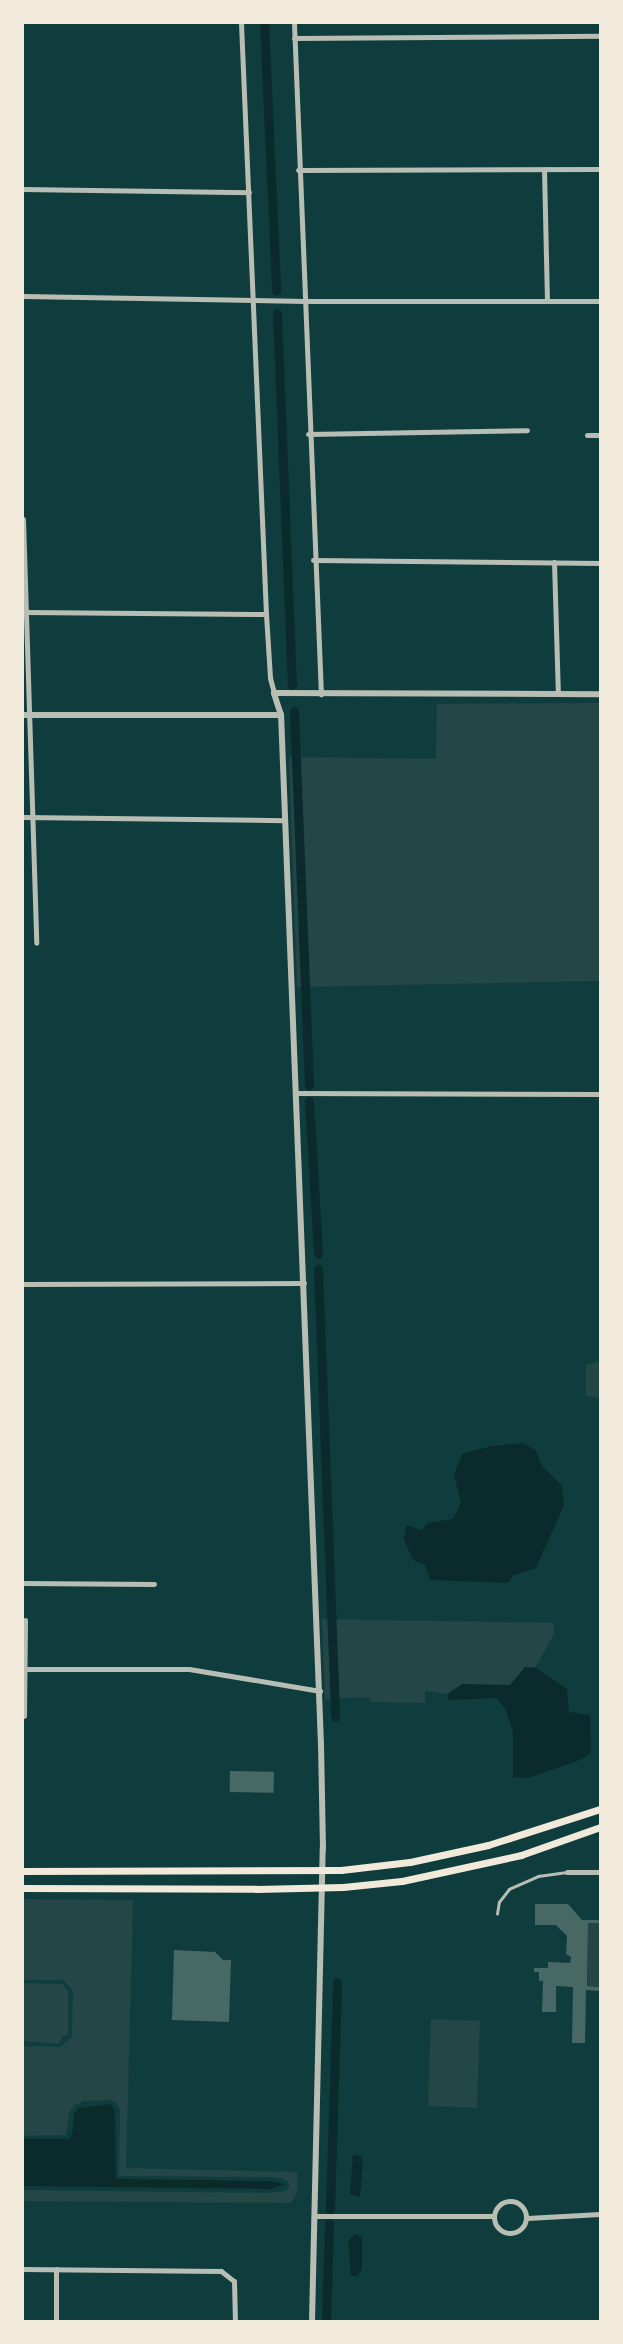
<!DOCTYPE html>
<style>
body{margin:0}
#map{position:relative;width:623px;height:2344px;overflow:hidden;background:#0f3d3e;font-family:"Roboto Condensed",sans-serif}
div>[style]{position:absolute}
.green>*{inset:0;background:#244646;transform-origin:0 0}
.water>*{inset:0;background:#0a2a2b}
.canal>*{height:9px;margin:-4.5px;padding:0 4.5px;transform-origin:4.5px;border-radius:4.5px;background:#0a2a2b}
.building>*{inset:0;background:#486865;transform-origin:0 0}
.service>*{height:2.5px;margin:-1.25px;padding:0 1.25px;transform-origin:1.25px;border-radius:1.25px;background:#b8beb3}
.minor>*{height:5px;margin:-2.5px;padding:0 2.5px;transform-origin:2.5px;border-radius:2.5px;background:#b8beb3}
.minor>.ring{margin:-2.5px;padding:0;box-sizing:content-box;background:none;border:5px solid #b8beb3;border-radius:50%}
.tertiary>*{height:6px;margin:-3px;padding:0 3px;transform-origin:3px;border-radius:3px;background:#b8beb3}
.secondary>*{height:7px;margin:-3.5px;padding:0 3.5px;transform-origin:3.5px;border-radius:3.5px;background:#f1e9da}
span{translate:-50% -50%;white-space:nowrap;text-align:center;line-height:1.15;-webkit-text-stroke:5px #f1e9da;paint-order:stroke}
.frame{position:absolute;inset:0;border:24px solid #f1e9da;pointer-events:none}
</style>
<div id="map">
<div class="green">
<i style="clip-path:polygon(600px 703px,600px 981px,297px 987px,289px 757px,436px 759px,437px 704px)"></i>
<i style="clip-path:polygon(600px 1361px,600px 1398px,586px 1396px,586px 1365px)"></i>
<i style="clip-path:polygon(322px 1619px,554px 1623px,554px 1634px,535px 1668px,525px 1667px,511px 1685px,454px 1689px,448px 1694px,425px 1691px,425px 1703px,371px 1702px,370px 1697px,325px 1699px)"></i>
<i style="clip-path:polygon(23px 1899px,133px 1900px,126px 2168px,297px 2172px,297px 2194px,290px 2203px,23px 2201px,23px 2190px,271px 2193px,286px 2191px,290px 2184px,282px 2178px,271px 2177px,119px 2176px,120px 2110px,117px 2103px,110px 2100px,84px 2101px,74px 2105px,69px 2113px,66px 2135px,23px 2136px,23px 2046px,60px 2047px,72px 2037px,73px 1990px,63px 1980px,23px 1980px)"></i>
<i style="left:588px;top:1923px;width:12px;height:63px"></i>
<i style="clip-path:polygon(24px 1983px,62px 1984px,68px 1991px,68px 2035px,62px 2037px,59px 2044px,23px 2041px)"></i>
<i style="left:431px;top:2019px;width:49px;height:87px;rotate:2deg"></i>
</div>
<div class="water">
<i style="clip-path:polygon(523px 1443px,536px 1451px,542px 1466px,562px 1486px,564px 1505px,536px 1568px,514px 1575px,508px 1583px,430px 1580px,425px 1565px,413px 1560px,404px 1539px,406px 1525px,422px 1530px,428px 1523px,453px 1519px,461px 1503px,454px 1475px,462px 1454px,491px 1446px)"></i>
<i style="clip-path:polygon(525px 1667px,536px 1668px,567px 1689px,569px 1712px,590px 1715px,591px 1753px,580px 1760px,528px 1778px,513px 1777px,513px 1732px,506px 1710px,497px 1698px,448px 1700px,448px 1694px,462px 1684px,510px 1685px)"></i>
<i style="clip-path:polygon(110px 2104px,115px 2110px,116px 2179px,271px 2181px,285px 2184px,271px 2189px,23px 2186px,23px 2139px,69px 2139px,72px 2135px,74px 2114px,78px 2108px)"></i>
<i style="clip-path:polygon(353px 2155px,361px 2156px,363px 2161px,360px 2197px,350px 2194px)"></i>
<i style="clip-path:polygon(355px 2234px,362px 2237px,362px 2269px,357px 2276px,351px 2276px,348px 2241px)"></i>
</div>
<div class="canal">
<i style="left:264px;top:23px;width:268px;rotate:87.4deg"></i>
<i style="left:277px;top:313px;width:372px;rotate:87.7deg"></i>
<i style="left:294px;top:711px;width:375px;rotate:87.7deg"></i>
<i style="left:309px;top:1101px;width:153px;rotate:86.6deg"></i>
<i style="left:318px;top:1269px;width:448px;rotate:87.8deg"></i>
<i style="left:330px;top:2209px;width:227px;rotate:-88.2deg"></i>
<i style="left:326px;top:2321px;width:98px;rotate:-88.2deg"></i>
</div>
<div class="building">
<i style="left:230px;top:1771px;width:44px;height:21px;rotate:1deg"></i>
<i style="clip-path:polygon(535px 1904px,568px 1904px,582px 1920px,600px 1920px,600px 1923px,588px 1923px,587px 1986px,600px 1987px,600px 1991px,586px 1990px,585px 2043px,572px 2043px,573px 1987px,556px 1986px,556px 2012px,542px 2012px,543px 1981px,539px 1981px,539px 1972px,534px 1972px,534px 1968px,548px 1968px,548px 1962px,570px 1963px,571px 1957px,566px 1954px,567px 1936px,556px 1925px,535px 1925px)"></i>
<i style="clip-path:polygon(174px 1950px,215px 1952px,223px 1960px,231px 1960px,229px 2022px,172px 2020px)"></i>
</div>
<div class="service">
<i style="left:497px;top:1914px;width:12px;rotate:-81deg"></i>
<i style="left:499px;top:1902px;width:16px;rotate:-52deg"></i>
<i style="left:509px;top:1889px;width:32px;rotate:-24deg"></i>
<i style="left:538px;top:1876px;width:29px;rotate:-8deg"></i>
</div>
<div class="minor">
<i style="left:241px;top:23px;width:592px;rotate:87.58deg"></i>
<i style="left:266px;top:614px;width:64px;rotate:86.4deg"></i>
<i style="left:270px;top:678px;width:16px;rotate:75deg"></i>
<i style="left:294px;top:23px;width:672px;rotate:87.7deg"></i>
<i style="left:294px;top:38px;width:306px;rotate:-0.4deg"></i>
<i style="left:544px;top:169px;width:132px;rotate:88.7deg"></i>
<i style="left:298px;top:170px;width:302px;rotate:-0.2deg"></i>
<i style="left:23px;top:189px;width:226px;rotate:0.8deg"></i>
<i style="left:23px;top:296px;width:282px;rotate:1deg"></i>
<i style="left:305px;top:301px;width:295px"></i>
<i style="left:308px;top:434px;width:219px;rotate:-1deg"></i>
<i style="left:587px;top:435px;width:13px"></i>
<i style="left:23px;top:519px;width:424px;rotate:88.2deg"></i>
<i style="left:313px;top:560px;width:287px;rotate:0.6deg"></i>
<i style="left:554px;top:562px;width:132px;rotate:88.3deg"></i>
<i style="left:24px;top:612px;width:242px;rotate:0.5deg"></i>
<i style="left:23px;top:817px;width:261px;rotate:0.7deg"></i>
<i style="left:297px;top:1093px;width:303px;rotate:0.2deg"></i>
<i style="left:23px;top:1284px;width:281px;rotate:-0.2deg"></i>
<i style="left:23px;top:1583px;width:131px;rotate:0.4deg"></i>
<i style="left:24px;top:1669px;width:165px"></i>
<i style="left:189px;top:1669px;width:133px;rotate:9.5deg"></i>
<i style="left:24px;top:1716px;width:96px;rotate:-89.4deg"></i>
<i style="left:567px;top:1872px;width:33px"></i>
<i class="ring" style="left:494px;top:2201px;width:27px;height:27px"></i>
<i style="left:314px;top:2216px;width:178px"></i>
<i style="left:527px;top:2218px;width:73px;rotate:-3.1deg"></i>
<i style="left:23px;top:2269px;width:198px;rotate:0.6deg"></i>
<i style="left:221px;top:2271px;width:16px;rotate:38deg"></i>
<i style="left:234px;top:2281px;width:40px;rotate:88.6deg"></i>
<i style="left:56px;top:2321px;width:52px;rotate:-90deg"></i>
</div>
<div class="tertiary">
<i style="left:23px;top:715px;width:258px"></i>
<i style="left:312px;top:2321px;width:473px;rotate:-88.7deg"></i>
<i style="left:323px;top:1848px;width:103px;rotate:-91.1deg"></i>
<i style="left:321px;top:1745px;width:1031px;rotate:-92.22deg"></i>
<i style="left:281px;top:715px;width:23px;rotate:-108deg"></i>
<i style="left:274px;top:693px;width:326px;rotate:0.2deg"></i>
</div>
<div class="secondary">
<i style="left:23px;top:1871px;width:318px;rotate:-0.2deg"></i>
<i style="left:341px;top:1870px;width:69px;rotate:-6.6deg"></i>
<i style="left:410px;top:1862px;width:80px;rotate:-12.3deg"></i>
<i style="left:488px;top:1845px;width:118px;rotate:-17.8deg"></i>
<i style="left:23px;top:1888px;width:233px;rotate:0.2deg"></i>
<i style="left:256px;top:1889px;width:87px;rotate:-1.3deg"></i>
<i style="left:343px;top:1887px;width:59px;rotate:-5.8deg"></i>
<i style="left:402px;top:1881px;width:122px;rotate:-12.3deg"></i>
<i style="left:521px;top:1855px;width:84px;rotate:-19.5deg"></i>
</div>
<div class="frame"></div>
</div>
